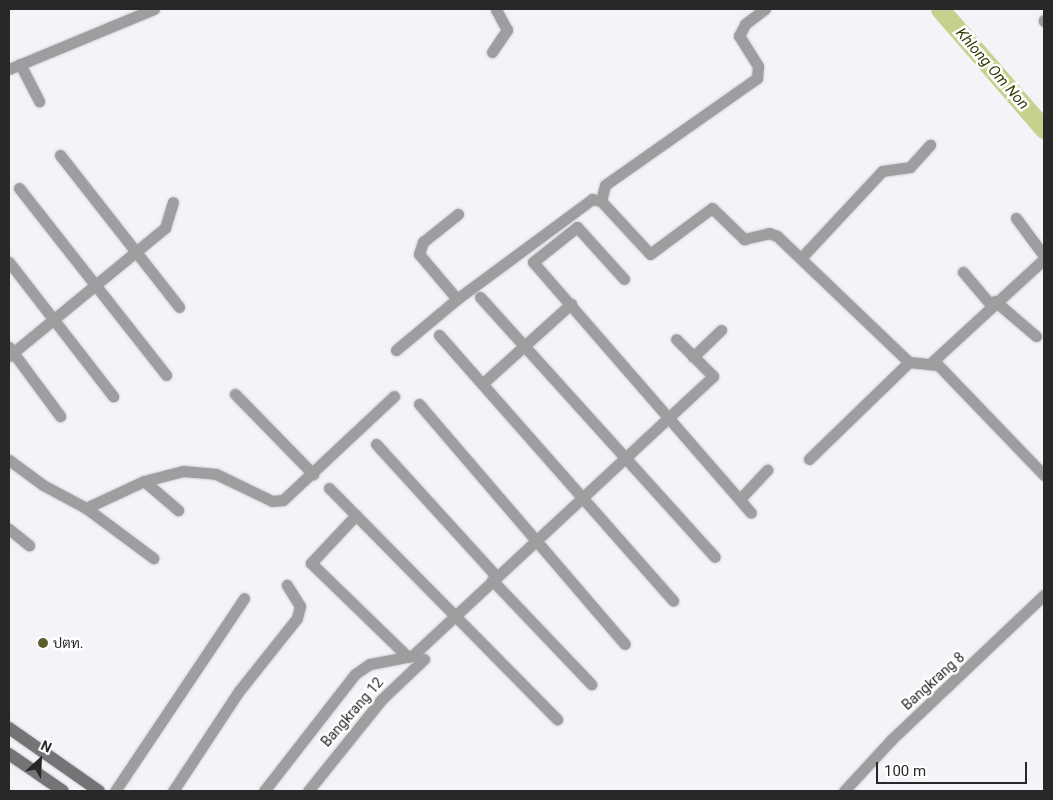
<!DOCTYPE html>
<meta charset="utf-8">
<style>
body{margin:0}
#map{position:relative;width:1053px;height:800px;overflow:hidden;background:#f5f3f7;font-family:Roboto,Sarabun,sans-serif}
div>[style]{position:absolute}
.river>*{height:19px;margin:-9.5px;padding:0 9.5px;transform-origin:9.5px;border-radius:9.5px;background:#c7d08c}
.roads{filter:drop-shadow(0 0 1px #d0ced2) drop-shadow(0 0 1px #d0ced2)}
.street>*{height:11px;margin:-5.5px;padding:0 5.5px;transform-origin:5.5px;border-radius:5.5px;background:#9e9d9f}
.secondary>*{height:12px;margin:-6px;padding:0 6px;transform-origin:6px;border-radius:6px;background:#747376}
.dots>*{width:14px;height:14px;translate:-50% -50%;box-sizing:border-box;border:2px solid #fff;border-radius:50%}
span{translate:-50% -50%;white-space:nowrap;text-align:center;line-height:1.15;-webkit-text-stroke:5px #fff;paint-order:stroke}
.poi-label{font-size:14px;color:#282829}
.left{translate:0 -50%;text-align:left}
.street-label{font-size:14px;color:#282829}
.water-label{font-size:15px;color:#373b06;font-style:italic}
.frame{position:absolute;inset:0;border:10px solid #282829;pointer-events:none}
.north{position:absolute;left:15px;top:735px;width:50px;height:50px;-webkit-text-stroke:4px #fff;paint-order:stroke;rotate:25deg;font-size:14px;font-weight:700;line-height:20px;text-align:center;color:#282829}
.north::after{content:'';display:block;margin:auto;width:18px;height:22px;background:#282829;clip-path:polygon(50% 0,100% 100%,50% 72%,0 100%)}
.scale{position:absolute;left:876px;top:762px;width:151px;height:22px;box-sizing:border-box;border:2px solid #282829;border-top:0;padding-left:6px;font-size:15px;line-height:18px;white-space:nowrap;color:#282829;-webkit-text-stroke:4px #fff;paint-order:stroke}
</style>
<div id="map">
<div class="river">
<i style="left:940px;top:9px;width:159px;rotate:49.1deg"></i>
</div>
<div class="roads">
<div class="street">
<i style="left:1044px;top:20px;width:1px;rotate:90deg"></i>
<i style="left:492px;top:52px;width:27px;rotate:-56deg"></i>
<i style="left:507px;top:30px;width:24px;rotate:-118deg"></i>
<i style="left:20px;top:64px;width:42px;rotate:62.8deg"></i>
<i style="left:9px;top:69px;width:157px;rotate:-22.5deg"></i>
<i style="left:60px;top:155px;width:193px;rotate:51.9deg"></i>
<i style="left:19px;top:188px;width:238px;rotate:51.8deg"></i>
<i style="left:601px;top:201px;width:16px;rotate:-76deg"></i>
<i style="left:605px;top:185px;width:186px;rotate:-35.1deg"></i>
<i style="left:757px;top:78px;width:12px;rotate:-85deg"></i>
<i style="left:758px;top:66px;width:36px;rotate:-122deg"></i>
<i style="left:739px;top:36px;width:13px;rotate:-63deg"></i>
<i style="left:745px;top:24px;width:25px;rotate:-37deg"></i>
<i style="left:1016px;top:218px;width:47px;rotate:53.6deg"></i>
<i style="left:801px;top:258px;width:119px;rotate:-47deg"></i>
<i style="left:882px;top:171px;width:28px;rotate:-8deg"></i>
<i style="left:910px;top:167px;width:30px;rotate:-48deg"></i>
<i style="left:9px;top:262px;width:170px;rotate:52.2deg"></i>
<i style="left:963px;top:272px;width:43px;rotate:49.7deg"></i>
<i style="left:624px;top:279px;width:70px;rotate:-132.1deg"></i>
<i style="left:577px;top:227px;width:56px;rotate:141.5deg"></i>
<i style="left:533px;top:262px;width:332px;rotate:49deg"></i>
<i style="left:480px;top:297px;width:350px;rotate:47.9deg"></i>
<i style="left:457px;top:299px;width:168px;rotate:-36.5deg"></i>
<i style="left:592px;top:199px;width:9px;rotate:13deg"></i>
<i style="left:601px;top:201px;width:72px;rotate:47.2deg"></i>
<i style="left:650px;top:254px;width:77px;rotate:-36.6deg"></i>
<i style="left:712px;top:208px;width:45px;rotate:44.1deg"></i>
<i style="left:744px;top:239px;width:26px;rotate:-13deg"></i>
<i style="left:769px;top:233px;width:9px;rotate:21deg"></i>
<i style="left:777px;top:236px;width:182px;rotate:43.7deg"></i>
<i style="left:909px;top:362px;width:29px;rotate:6deg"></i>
<i style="left:938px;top:365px;width:153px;rotate:46.1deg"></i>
<i style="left:995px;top:301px;width:54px;rotate:40.5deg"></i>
<i style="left:439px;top:335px;width:354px;rotate:48.6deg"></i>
<i style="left:9px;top:347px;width:86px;rotate:53.5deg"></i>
<i style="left:396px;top:350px;width:80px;rotate:-39.9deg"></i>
<i style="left:457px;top:299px;width:59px;rotate:-130.2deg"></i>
<i style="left:419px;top:254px;width:13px;rotate:-72deg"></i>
<i style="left:423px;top:242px;width:45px;rotate:-38.7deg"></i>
<i style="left:9px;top:356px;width:202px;rotate:-39.4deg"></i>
<i style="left:165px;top:228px;width:27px;rotate:-73deg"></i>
<i style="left:693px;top:357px;width:39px;rotate:-44deg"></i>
<i style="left:932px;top:362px;width:152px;rotate:-42.6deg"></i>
<i style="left:482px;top:384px;width:120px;rotate:-42deg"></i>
<i style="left:235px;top:394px;width:112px;rotate:45.7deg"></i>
<i style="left:419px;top:404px;width:316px;rotate:49.4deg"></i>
<i style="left:376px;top:444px;width:178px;rotate:47.7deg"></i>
<i style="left:809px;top:459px;width:139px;rotate:-44.1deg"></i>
<i style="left:9px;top:460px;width:42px;rotate:36.3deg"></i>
<i style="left:43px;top:485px;width:49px;rotate:28.1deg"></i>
<i style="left:86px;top:508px;width:64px;rotate:-25deg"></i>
<i style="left:144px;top:481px;width:40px;rotate:-14.4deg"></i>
<i style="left:183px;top:471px;width:33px;rotate:5deg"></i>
<i style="left:216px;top:474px;width:62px;rotate:25.7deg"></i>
<i style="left:272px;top:501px;width:11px;rotate:-5deg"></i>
<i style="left:283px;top:500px;width:152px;rotate:-43.1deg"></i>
<i style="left:144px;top:481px;width:45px;rotate:40.5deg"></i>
<i style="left:329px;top:488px;width:325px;rotate:45.4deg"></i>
<i style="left:740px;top:499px;width:40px;rotate:-47deg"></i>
<i style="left:86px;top:508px;width:84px;rotate:36.7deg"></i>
<i style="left:356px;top:515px;width:66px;rotate:133.2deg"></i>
<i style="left:311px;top:563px;width:135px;rotate:44.1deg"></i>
<i style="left:9px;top:529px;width:26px;rotate:39deg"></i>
<i style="left:492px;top:580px;width:144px;rotate:46.4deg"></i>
<i style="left:115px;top:791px;width:232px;rotate:-56.2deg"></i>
<i style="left:173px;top:791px;width:120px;rotate:-56.6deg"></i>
<i style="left:239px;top:691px;width:93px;rotate:-51.5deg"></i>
<i style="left:297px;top:618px;width:12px;rotate:-76deg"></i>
<i style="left:300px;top:606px;width:25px;rotate:-122deg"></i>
<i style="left:264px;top:791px;width:148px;rotate:-52.1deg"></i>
<i style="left:355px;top:674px;width:18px;rotate:-34deg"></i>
<i style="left:370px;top:664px;width:43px;rotate:-10.8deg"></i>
<i style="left:412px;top:656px;width:411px;rotate:-42.9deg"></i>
<i style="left:713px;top:376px;width:52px;rotate:-135deg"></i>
<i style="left:308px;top:791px;width:118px;rotate:-51.2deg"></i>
<i style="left:382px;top:699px;width:58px;rotate:-43.6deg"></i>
<i style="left:844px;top:791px;width:69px;rotate:-47.3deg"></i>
<i style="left:891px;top:740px;width:211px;rotate:-43.5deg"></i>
</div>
<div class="secondary">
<i style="left:9px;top:728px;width:110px;rotate:35deg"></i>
<i style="left:9px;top:754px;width:65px;rotate:34.4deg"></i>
</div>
</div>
<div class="dots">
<i style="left:43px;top:643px;background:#5a5f2d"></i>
</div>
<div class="poi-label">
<span class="left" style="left:53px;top:643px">ปตท.</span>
</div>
<div class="street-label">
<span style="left:933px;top:681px;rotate:-42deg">Bangkrang 8</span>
<span style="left:352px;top:712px;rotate:-49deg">Bangkrang 12</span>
</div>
<div class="water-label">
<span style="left:992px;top:69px;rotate:49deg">Khlong Om Non</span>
</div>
<div class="frame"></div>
<div class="north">N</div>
<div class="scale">100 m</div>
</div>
